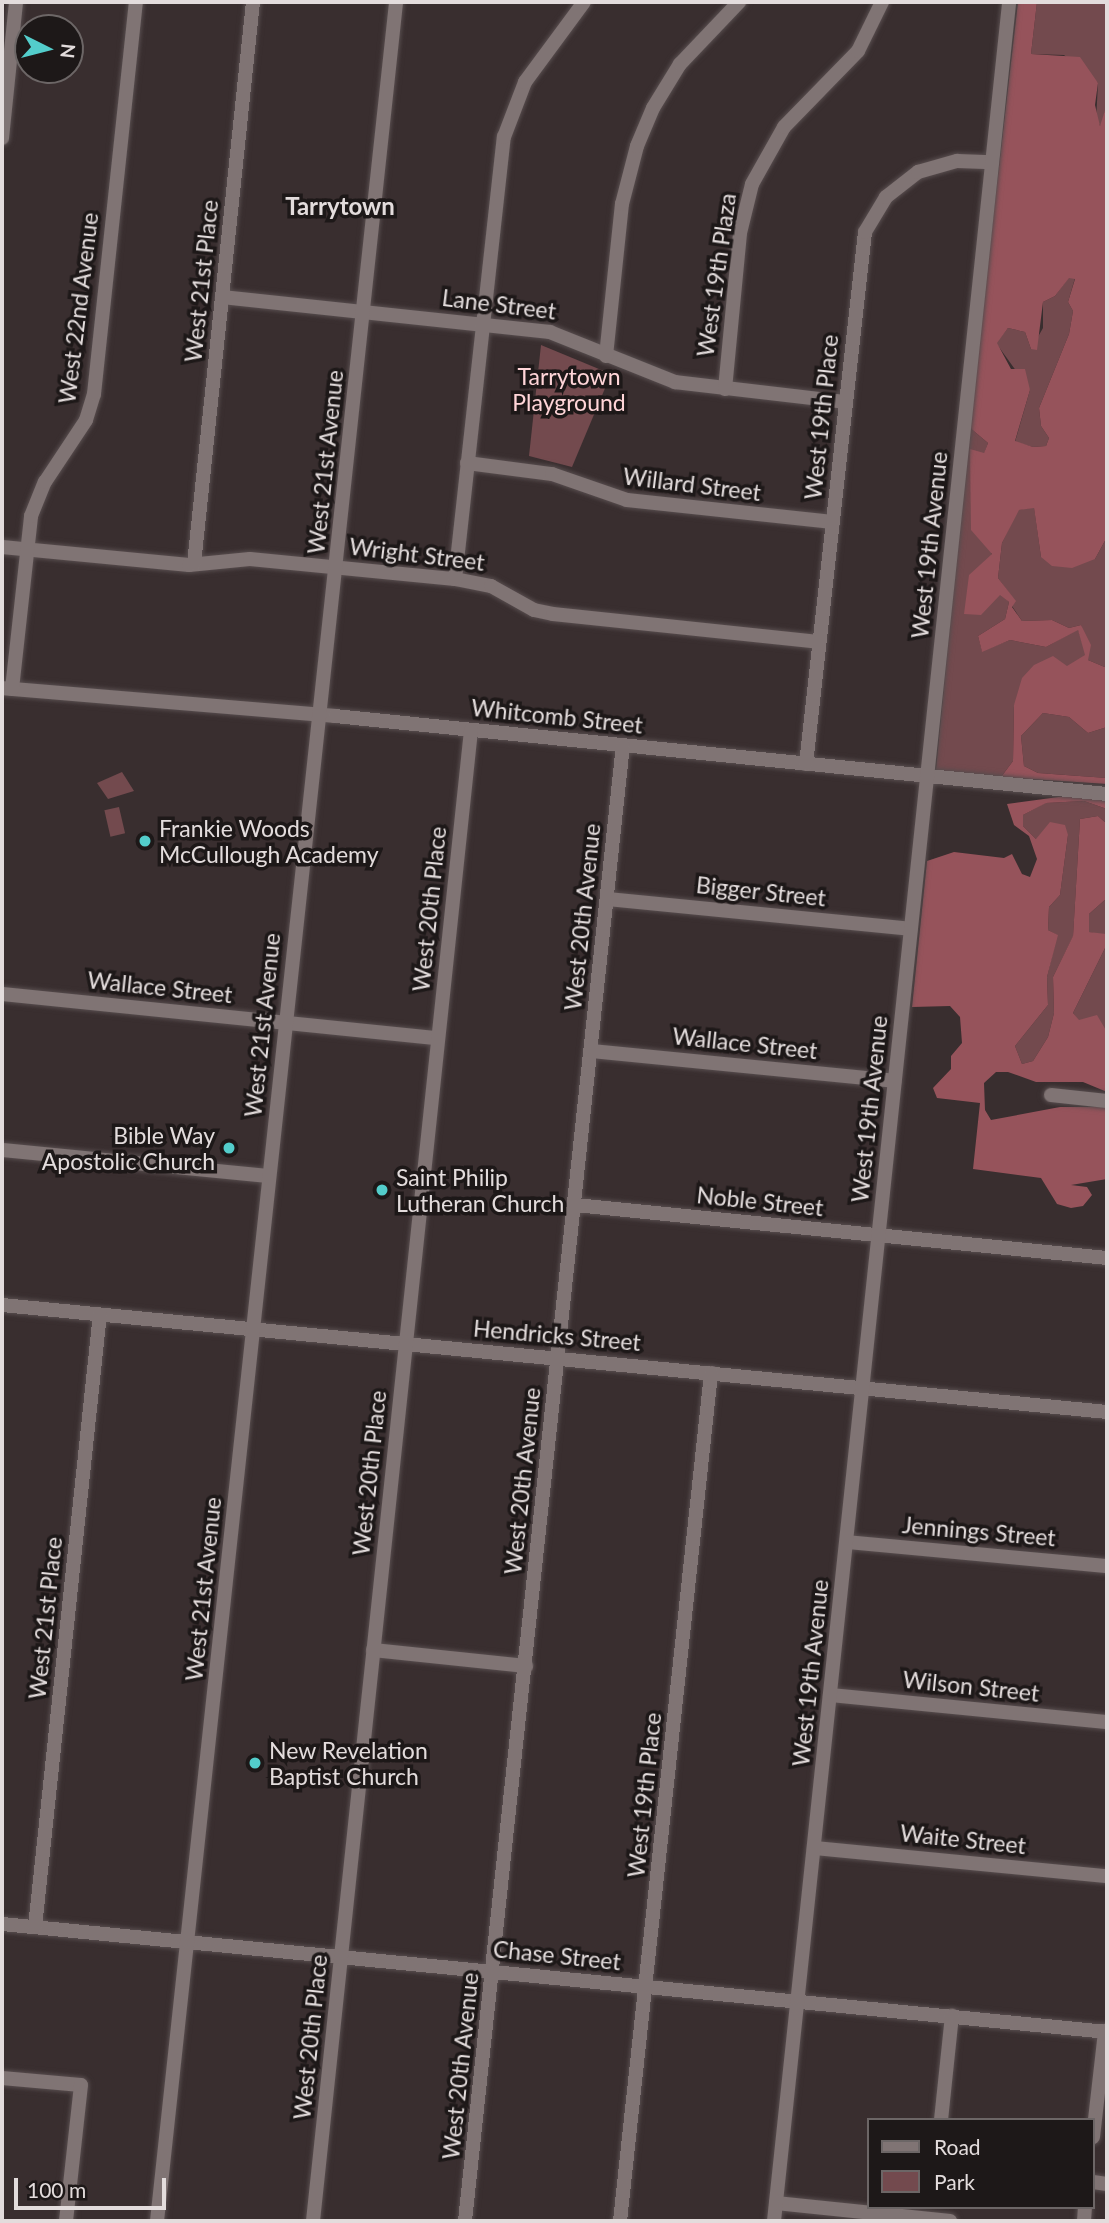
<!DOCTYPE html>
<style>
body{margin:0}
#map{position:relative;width:1109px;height:2223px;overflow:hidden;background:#392e2f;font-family:Lato,sans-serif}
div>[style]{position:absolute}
.green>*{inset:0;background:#734a4e;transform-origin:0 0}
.forest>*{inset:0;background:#96535b}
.roads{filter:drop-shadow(0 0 2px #574d4e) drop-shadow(0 0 2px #574d4e)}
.minor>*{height:14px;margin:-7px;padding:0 7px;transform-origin:7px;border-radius:7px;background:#807474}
.dots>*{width:19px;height:19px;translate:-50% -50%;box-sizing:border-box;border:4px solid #1d1818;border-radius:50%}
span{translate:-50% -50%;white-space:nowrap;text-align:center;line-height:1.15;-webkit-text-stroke:7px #1d1818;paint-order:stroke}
.street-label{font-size:23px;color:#e3dcdc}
.park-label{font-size:23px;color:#ffd5d8}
.poi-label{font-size:23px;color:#e3dcdc}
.left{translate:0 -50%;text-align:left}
.right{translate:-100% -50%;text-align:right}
.neighbourhood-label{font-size:24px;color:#e3dcdc;font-weight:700}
.frame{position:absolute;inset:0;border:4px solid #e3dcdc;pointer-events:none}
.legend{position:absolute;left:867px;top:2118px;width:228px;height:91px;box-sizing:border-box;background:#1d1818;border:2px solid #6c6666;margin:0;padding:9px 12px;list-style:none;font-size:21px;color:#e3dcdc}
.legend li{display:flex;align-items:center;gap:14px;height:35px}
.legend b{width:35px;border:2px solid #6c6666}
.north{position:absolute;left:14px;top:14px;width:70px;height:70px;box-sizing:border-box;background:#1d1818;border:2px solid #6c6666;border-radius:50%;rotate:96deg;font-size:19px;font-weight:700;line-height:28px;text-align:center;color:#e3dcdc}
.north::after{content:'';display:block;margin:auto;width:24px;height:32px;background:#53cdcb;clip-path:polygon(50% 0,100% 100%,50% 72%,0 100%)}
.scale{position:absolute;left:14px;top:2178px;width:152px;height:32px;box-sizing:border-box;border:4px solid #e3dcdc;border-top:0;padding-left:9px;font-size:21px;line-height:24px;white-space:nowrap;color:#e3dcdc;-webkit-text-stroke:5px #1d1818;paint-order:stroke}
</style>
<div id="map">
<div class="green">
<i style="clip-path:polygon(1037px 2px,1107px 2px,1107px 104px,1101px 126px,1096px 121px,1098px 83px,1064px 55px,1031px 54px)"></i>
<i style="clip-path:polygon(1069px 277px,1075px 278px,1068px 302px,1073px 311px,1069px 334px,1039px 408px,1041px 426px,1049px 438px,1046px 446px,1033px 447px,1015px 442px,1030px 390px,996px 343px,1008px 328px,1025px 332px,1031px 349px,1043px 328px,1043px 302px,1055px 296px)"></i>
<i style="clip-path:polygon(541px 345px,611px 374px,572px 467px,529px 456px)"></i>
<i style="clip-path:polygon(969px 427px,988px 443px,984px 454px,970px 450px,1000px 594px,1009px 602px,1005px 619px,978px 636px,982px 651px,1010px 640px,1046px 647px,1078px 629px,1086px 655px,1014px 705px,1013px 761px,1001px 777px,936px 770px)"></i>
<i style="clip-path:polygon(1034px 507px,1041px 557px,1095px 559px,1107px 537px,1107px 668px,1088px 660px,1081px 625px,1069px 628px,1052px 620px,1022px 621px,1012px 606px,1015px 601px,998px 578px,1002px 543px,1018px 510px)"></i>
<i style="clip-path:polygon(1043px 713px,1069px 717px,1088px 733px,1107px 727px,1107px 778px,1038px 773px,1024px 766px,1021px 736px)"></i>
<i style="clip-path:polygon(122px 772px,134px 791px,108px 799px,97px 783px)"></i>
<i style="clip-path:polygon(1084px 801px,1107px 809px,1107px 824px,1098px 816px,1080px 819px,1073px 937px,1053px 977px,1054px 1013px,1048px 1037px,1033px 1061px,1022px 1064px,1015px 1046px,1048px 1005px,1047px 977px,1057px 935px,1048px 930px,1049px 907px,1060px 895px,1068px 835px,1037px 840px,1023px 826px,1023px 815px,1045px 803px)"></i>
<i style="left:119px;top:807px;width:27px;height:15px;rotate:77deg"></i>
<i style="clip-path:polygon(1107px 898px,1107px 936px,1089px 932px,1089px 914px)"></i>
<i style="clip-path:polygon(1107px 944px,1107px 1032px,1078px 1020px,1073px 1013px)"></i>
</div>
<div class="forest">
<i style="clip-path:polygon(evenodd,1018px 2px,1060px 2px,1037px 2px,1031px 54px,1080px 57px,1098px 83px,1095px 105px,1100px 126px,1107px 104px,1107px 537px,1095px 559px,1072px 568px,1052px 566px,1041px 557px,1034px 508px,1019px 510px,1002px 543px,998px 578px,1016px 601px,1012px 607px,1022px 621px,1052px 620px,1069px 628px,1081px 625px,1091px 645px,1088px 660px,1107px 668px,1107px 727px,1088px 733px,1069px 717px,1043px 713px,1021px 736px,1024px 766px,1038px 773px,1107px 778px,1107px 784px,1001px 777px,1013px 761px,1014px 705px,1022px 678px,1034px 665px,1053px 656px,1067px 666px,1085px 655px,1078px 630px,1046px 647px,1010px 640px,982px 652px,978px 636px,1005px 619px,1009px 602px,1000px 595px,981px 615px,964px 614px,969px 575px,992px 554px,971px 530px,970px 449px,984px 453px,988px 443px,969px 427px,1018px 2px,1069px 278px,1075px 279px,1068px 302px,1073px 311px,1069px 334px,1039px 408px,1041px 426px,1049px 438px,1046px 446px,1033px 447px,1015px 441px,1030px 390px,1025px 369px,1011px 369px,997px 343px,1008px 328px,1025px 332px,1031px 349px,1037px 350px,1043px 302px,1055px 296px,1069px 278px)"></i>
<i style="clip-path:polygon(1066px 796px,1107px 800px,1107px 809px,1084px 801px,1046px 803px,1023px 815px,1023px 826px,1036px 839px,1050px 822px,1065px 825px,1068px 835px,1060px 895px,1049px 907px,1048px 930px,1058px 935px,1047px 977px,1048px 1005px,1015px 1046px,1022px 1064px,1033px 1061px,1048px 1037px,1054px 1013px,1053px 977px,1073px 936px,1080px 819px,1098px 816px,1107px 824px,1107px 898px,1089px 914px,1089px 932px,1106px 934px,1107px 944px,1073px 1013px,1079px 1020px,1097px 1015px,1107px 1032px,1107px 1092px,1083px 1082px,1036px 1082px,1008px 1072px,996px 1072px,984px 1083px,985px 1110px,991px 1120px,1060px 1107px,1107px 1107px,1107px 1179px,1071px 1185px,1087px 1187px,1092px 1195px,1083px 1206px,1071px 1208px,1057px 1204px,1041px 1178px,973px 1169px,980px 1103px,937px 1098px,933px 1088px,951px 1069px,951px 1056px,962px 1043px,960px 1017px,950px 1006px,912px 1007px,927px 861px,954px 852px,1004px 858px,1012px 854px,1022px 874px,1030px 877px,1037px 859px,1029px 836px,1014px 825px,1007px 804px)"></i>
</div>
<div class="roads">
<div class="minor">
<i style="left:2px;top:138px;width:137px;rotate:-84.1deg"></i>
<i style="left:222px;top:297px;width:330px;rotate:6.1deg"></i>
<i style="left:550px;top:332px;width:135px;rotate:21.8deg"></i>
<i style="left:675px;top:382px;width:170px;rotate:6.7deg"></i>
<i style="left:606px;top:356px;width:153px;rotate:-84deg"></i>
<i style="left:622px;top:204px;width:60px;rotate:-75.5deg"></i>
<i style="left:637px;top:146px;width:41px;rotate:-67.2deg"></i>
<i style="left:653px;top:108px;width:52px;rotate:-58.5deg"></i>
<i style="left:680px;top:64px;width:86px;rotate:-46.4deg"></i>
<i style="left:725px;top:389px;width:157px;rotate:-84.5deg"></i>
<i style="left:740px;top:233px;width:50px;rotate:-76.2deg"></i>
<i style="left:752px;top:184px;width:65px;rotate:-60.7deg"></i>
<i style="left:784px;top:127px;width:106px;rotate:-45.8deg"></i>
<i style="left:858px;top:51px;width:55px;rotate:-63.9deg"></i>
<i style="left:467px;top:463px;width:86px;rotate:7.4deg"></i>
<i style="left:552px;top:474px;width:79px;rotate:19.1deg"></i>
<i style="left:627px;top:500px;width:207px;rotate:6.1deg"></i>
<i style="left:2px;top:547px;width:188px;rotate:5.5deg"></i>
<i style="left:189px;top:565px;width:61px;rotate:-5.6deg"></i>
<i style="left:250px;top:559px;width:206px;rotate:5.6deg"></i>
<i style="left:455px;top:579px;width:37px;rotate:11deg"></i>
<i style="left:491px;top:586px;width:49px;rotate:29.2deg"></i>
<i style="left:534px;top:610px;width:19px;rotate:12deg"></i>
<i style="left:553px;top:614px;width:267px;rotate:6deg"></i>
<i style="left:194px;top:564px;width:565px;rotate:-84.01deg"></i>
<i style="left:455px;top:579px;width:445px;rotate:-83.7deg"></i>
<i style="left:504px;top:137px;width:59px;rotate:-69.1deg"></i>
<i style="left:525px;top:82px;width:99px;rotate:-53.6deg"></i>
<i style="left:2px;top:688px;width:334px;rotate:4.8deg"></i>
<i style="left:335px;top:716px;width:776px;rotate:5.77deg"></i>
<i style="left:12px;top:689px;width:174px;rotate:-83.7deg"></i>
<i style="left:31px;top:516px;width:37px;rotate:-68deg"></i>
<i style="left:45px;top:482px;width:74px;rotate:-56.5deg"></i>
<i style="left:86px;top:420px;width:27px;rotate:-73deg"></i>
<i style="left:94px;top:394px;width:394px;rotate:-83.9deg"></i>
<i style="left:806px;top:764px;width:535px;rotate:-83.67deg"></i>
<i style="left:865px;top:232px;width:41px;rotate:-59deg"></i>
<i style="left:886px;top:197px;width:41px;rotate:-38deg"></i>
<i style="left:918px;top:172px;width:41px;rotate:-15.8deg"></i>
<i style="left:957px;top:161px;width:35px;rotate:2deg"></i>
<i style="left:607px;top:899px;width:305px;rotate:5.6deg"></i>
<i style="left:2px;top:994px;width:438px;rotate:5.8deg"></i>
<i style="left:591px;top:1051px;width:305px;rotate:5.6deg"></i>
<i style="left:1051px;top:1095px;width:56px;rotate:6.1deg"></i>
<i style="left:2px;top:1150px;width:268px;rotate:5.6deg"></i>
<i style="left:575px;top:1205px;width:535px;rotate:5.69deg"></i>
<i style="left:2px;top:1305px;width:1110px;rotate:5.53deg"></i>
<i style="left:847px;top:1542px;width:261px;rotate:5.3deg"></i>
<i style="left:373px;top:1650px;width:154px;rotate:6deg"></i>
<i style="left:830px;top:1695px;width:278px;rotate:5.6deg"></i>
<i style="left:814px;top:1848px;width:294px;rotate:5.5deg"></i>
<i style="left:2px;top:1924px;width:1110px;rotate:5.58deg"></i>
<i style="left:35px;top:1927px;width:616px;rotate:-83.95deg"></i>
<i style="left:2px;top:2078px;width:79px;rotate:5.1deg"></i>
<i style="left:81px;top:2085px;width:137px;rotate:96.3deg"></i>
<i style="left:941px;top:2120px;width:105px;rotate:-84deg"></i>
<i style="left:1093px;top:2137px;width:107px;rotate:-83.5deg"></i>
<i style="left:1093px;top:2182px;width:14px;rotate:8deg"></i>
<i style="left:776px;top:2203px;width:175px;rotate:5.9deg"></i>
<i style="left:157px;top:2221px;width:2232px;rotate:-83.85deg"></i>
<i style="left:313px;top:2221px;width:1499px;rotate:-83.95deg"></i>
<i style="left:465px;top:2221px;width:1483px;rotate:-83.89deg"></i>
<i style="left:620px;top:2221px;width:853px;rotate:-83.87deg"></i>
<i style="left:774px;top:2221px;width:2231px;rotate:-83.95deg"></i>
<i style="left:1084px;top:2221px;width:14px;rotate:-86deg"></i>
</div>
</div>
<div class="dots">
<i style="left:145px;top:841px;background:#53cdcb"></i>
<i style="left:229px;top:1148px;background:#53cdcb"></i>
<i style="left:382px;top:1190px;background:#53cdcb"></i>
<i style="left:255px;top:1763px;background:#53cdcb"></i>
</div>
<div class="street-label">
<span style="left:716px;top:275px;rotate:-82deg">West 19th Plaza</span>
<span style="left:201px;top:281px;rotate:-84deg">West 21st Place</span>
<span style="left:499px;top:304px;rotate:7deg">Lane Street</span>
<span style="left:78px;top:308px;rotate:-83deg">West 22nd Avenue</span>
<span style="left:821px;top:417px;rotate:-84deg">West 19th Place</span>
<span style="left:325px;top:462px;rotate:-84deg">West 21st Avenue</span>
<span style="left:692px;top:484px;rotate:7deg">Willard Street</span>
<span style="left:929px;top:545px;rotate:-84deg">West 19th Avenue</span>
<span style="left:417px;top:554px;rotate:7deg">Wright Street</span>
<span style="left:557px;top:716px;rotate:6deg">Whitcomb Street</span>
<span style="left:761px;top:891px;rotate:6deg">Bigger Street</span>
<span style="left:429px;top:909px;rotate:-84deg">West 20th Place</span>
<span style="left:582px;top:917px;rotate:-84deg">West 20th Avenue</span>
<span style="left:160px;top:987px;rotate:6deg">Wallace Street</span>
<span style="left:262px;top:1025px;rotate:-84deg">West 21st Avenue</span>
<span style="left:745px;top:1043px;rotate:6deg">Wallace Street</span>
<span style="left:869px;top:1109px;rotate:-84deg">West 19th Avenue</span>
<span style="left:760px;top:1201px;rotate:6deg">Noble Street</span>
<span style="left:557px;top:1335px;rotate:5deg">Hendricks Street</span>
<span style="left:369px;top:1473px;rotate:-84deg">West 20th Place</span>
<span style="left:522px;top:1481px;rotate:-84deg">West 20th Avenue</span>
<span style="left:979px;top:1531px;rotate:5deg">Jennings Street</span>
<span style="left:203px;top:1589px;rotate:-84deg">West 21st Avenue</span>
<span style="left:45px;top:1618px;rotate:-84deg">West 21st Place</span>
<span style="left:810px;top:1673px;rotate:-84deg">West 19th Avenue</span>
<span style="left:971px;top:1686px;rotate:6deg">Wilson Street</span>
<span style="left:644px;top:1795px;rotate:-84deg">West 19th Place</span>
<span style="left:963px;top:1839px;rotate:6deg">Waite Street</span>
<span style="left:557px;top:1955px;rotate:6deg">Chase Street</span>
<span style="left:310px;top:2037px;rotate:-84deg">West 20th Place</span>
<span style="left:460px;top:2066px;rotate:-84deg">West 20th Avenue</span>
</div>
<div class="park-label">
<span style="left:569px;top:389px">Tarrytown<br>Playground</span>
</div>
<div class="poi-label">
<span class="left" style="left:159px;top:841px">Frankie Woods<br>McCullough Academy</span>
<span class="right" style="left:215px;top:1148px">Bible Way<br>Apostolic Church</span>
<span class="left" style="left:396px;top:1190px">Saint Philip<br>Lutheran Church</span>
<span class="left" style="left:269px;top:1763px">New Revelation<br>Baptist Church</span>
</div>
<div class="neighbourhood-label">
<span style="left:340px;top:206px">Tarrytown</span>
</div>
<div class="frame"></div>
<ul class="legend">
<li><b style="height:9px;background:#807474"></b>Road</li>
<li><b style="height:19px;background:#734a4e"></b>Park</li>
</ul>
<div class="north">N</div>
<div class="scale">100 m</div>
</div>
